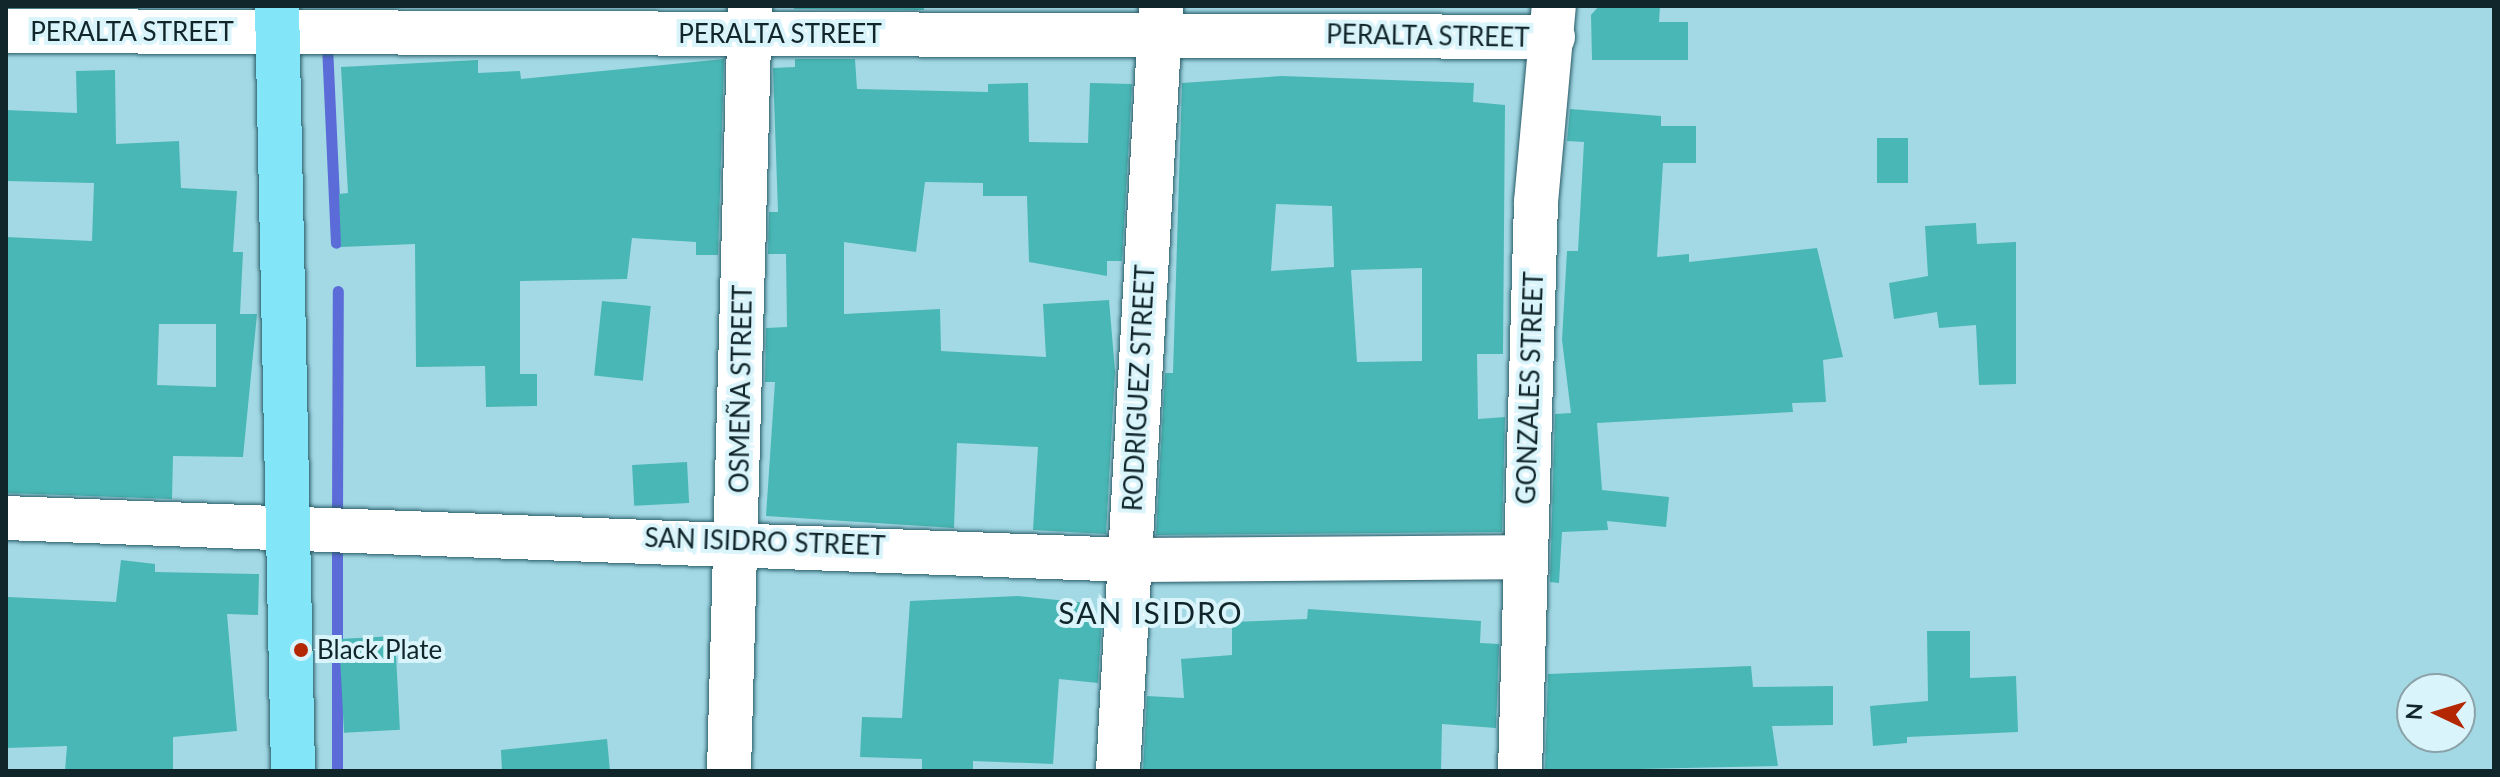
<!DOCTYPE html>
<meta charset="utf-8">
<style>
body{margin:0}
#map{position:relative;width:2500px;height:777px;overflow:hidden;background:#a3d9e5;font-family:Lato,sans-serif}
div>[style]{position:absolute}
.stream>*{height:11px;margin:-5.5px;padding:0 5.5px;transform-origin:5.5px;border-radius:5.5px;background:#5b6bd7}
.building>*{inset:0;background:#49b7b5;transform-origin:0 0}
.roads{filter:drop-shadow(0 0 2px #275b66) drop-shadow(0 0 2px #275b66)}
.minor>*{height:44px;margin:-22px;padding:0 22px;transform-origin:22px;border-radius:22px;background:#fff}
.major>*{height:44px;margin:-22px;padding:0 22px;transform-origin:22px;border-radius:22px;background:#82e6f8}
.dots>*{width:22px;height:22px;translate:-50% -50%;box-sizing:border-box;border:4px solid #daf4fb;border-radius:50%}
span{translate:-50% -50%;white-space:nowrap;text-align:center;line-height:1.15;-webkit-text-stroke:8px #daf4fb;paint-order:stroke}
.street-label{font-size:26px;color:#11262b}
.poi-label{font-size:26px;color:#11262b}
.left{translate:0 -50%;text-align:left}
.quarter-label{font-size:30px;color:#11262b;letter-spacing:2px}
.frame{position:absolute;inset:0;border:8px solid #11262b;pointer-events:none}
.north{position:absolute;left:2396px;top:673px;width:80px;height:80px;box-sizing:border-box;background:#daf4fb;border:2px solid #8aa2a8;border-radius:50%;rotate:274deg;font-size:22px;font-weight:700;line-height:32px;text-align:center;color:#11262b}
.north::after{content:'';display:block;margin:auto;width:28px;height:36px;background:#b32702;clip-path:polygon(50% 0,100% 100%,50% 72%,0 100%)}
</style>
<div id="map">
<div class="stream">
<i style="left:327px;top:45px;width:198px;rotate:87.4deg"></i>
<i style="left:337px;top:522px;width:231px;rotate:-89.8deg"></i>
<i style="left:337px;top:771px;width:231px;rotate:-90deg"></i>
</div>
<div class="building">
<i style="clip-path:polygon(794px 6px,924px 6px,924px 10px,794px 9px)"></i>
<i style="clip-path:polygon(1599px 6px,1660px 6px,1659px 22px,1688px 22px,1688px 60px,1592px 60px,1591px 15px)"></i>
<i style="clip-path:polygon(724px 59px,718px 255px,696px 255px,696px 242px,632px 238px,627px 279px,520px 281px,520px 374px,537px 374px,537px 406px,486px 407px,485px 366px,416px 367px,415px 244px,341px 247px,339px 194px,348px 193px,341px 67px,478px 60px,478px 73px,520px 71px,521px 79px)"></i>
<i style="clip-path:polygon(795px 59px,855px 59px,857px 89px,988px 92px,988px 84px,1028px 83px,1029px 142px,1088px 143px,1090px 83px,1132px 84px,1122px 261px,1107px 261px,1107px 276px,1029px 262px,1027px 196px,983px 196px,983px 183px,925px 182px,916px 252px,844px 242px,844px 314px,940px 309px,941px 351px,1046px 357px,1043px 304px,1109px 300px,1115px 371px,1106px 534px,1033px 530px,1038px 447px,957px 443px,954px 528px,766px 516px,775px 382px,765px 382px,766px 328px,787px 327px,786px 254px,768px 254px,769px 212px,778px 212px,773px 68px,795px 67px)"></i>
<i style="clip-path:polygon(evenodd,115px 70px,116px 144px,179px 141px,181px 188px,237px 191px,233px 252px,243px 252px,240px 314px,257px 314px,243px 457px,173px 456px,172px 499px,6px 493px,6px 237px,92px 241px,94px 183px,6px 181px,6px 110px,77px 113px,76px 71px,115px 70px,159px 324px,216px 324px,216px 387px,157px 385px,159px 324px)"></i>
<i style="clip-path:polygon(evenodd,1282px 76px,1474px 83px,1473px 102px,1505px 105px,1503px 354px,1477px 354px,1478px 419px,1505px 417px,1502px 532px,1156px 535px,1165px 373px,1173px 373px,1182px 83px,1282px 76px,1276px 204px,1332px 206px,1334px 267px,1271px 271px,1276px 204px,1282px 76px,1422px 268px,1422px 361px,1357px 362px,1351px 270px,1422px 268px)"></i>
<i style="clip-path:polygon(1570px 109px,1661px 116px,1661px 126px,1696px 126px,1696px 163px,1663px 163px,1657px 257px,1689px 254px,1689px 262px,1817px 248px,1843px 357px,1823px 360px,1826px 402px,1792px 403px,1793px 412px,1597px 423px,1602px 490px,1669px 497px,1666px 527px,1607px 521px,1608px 530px,1562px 532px,1559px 583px,1550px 582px,1555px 414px,1571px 413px,1562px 340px,1567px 251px,1578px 251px,1584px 142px,1567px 141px)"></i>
<i style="left:1877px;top:138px;width:31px;height:45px"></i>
<i style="clip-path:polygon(1976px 223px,1977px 244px,2016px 242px,2016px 384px,1979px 385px,1976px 325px,1939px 328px,1937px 312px,1894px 319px,1889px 283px,1928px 276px,1925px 226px)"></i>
<i style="left:602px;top:301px;width:49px;height:75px;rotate:6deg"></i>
<i style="left:687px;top:462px;width:41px;height:55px;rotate:87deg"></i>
<i style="clip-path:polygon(121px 560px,155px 564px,155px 572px,259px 574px,258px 615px,227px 614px,237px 731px,173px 737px,173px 771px,65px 771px,67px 746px,6px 748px,8px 597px,116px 602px)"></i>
<i style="clip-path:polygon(1018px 596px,1087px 603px,1087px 614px,1102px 616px,1098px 683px,1059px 679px,1053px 764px,973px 761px,973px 771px,922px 771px,922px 759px,860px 757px,862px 717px,902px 718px,910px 601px)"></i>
<i style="clip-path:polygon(1308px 609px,1481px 621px,1480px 643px,1499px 644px,1496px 728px,1442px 724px,1441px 771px,1143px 771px,1147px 696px,1184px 698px,1181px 659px,1232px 655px,1232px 622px,1307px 619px)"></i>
<i style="clip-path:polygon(1927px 631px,1970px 631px,1970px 678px,2016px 676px,2018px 732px,1907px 737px,1907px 743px,1873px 746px,1870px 706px,1928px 701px)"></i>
<i style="left:395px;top:636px;width:94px;height:56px;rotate:87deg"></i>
<i style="clip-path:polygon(1751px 666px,1753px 687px,1833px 686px,1833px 725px,1772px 726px,1778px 766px,1545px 771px,1548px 674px)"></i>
<i style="clip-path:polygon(607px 739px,610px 771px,502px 771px,501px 750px)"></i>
</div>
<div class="roads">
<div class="minor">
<i style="left:6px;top:31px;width:1547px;rotate:0.22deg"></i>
<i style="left:6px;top:518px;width:1124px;rotate:2.14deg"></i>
<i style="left:1129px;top:560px;width:396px;rotate:-0.4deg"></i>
<i style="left:729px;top:771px;width:765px;rotate:-88.43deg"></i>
<i style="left:1118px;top:771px;width:766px;rotate:-86.78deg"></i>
<i style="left:1520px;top:771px;width:569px;rotate:-88.39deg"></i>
<i style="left:1536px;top:202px;width:197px;rotate:-84.8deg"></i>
</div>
<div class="major">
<i style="left:277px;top:6px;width:765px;rotate:88.8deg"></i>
</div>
</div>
<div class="dots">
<i style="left:301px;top:650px;background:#b32702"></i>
</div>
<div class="street-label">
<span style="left:132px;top:32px">PERALTA STREET</span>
<span style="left:780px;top:34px">PERALTA STREET</span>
<span style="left:1428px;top:36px;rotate:1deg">PERALTA STREET</span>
<span style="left:1139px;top:388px;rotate:-87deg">RODRIGUEZ STREET</span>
<span style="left:1530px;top:388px;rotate:-88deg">GONZALES STREET</span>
<span style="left:741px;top:389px;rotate:-89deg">OSMEÑA STREET</span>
<span style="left:765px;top:542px;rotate:2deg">SAN ISIDRO STREET</span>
</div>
<div class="poi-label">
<span class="left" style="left:317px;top:650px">Black Plate</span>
</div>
<div class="quarter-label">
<span style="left:1151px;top:612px">SAN ISIDRO</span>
</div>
<div class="frame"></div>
<div class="north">N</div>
</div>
